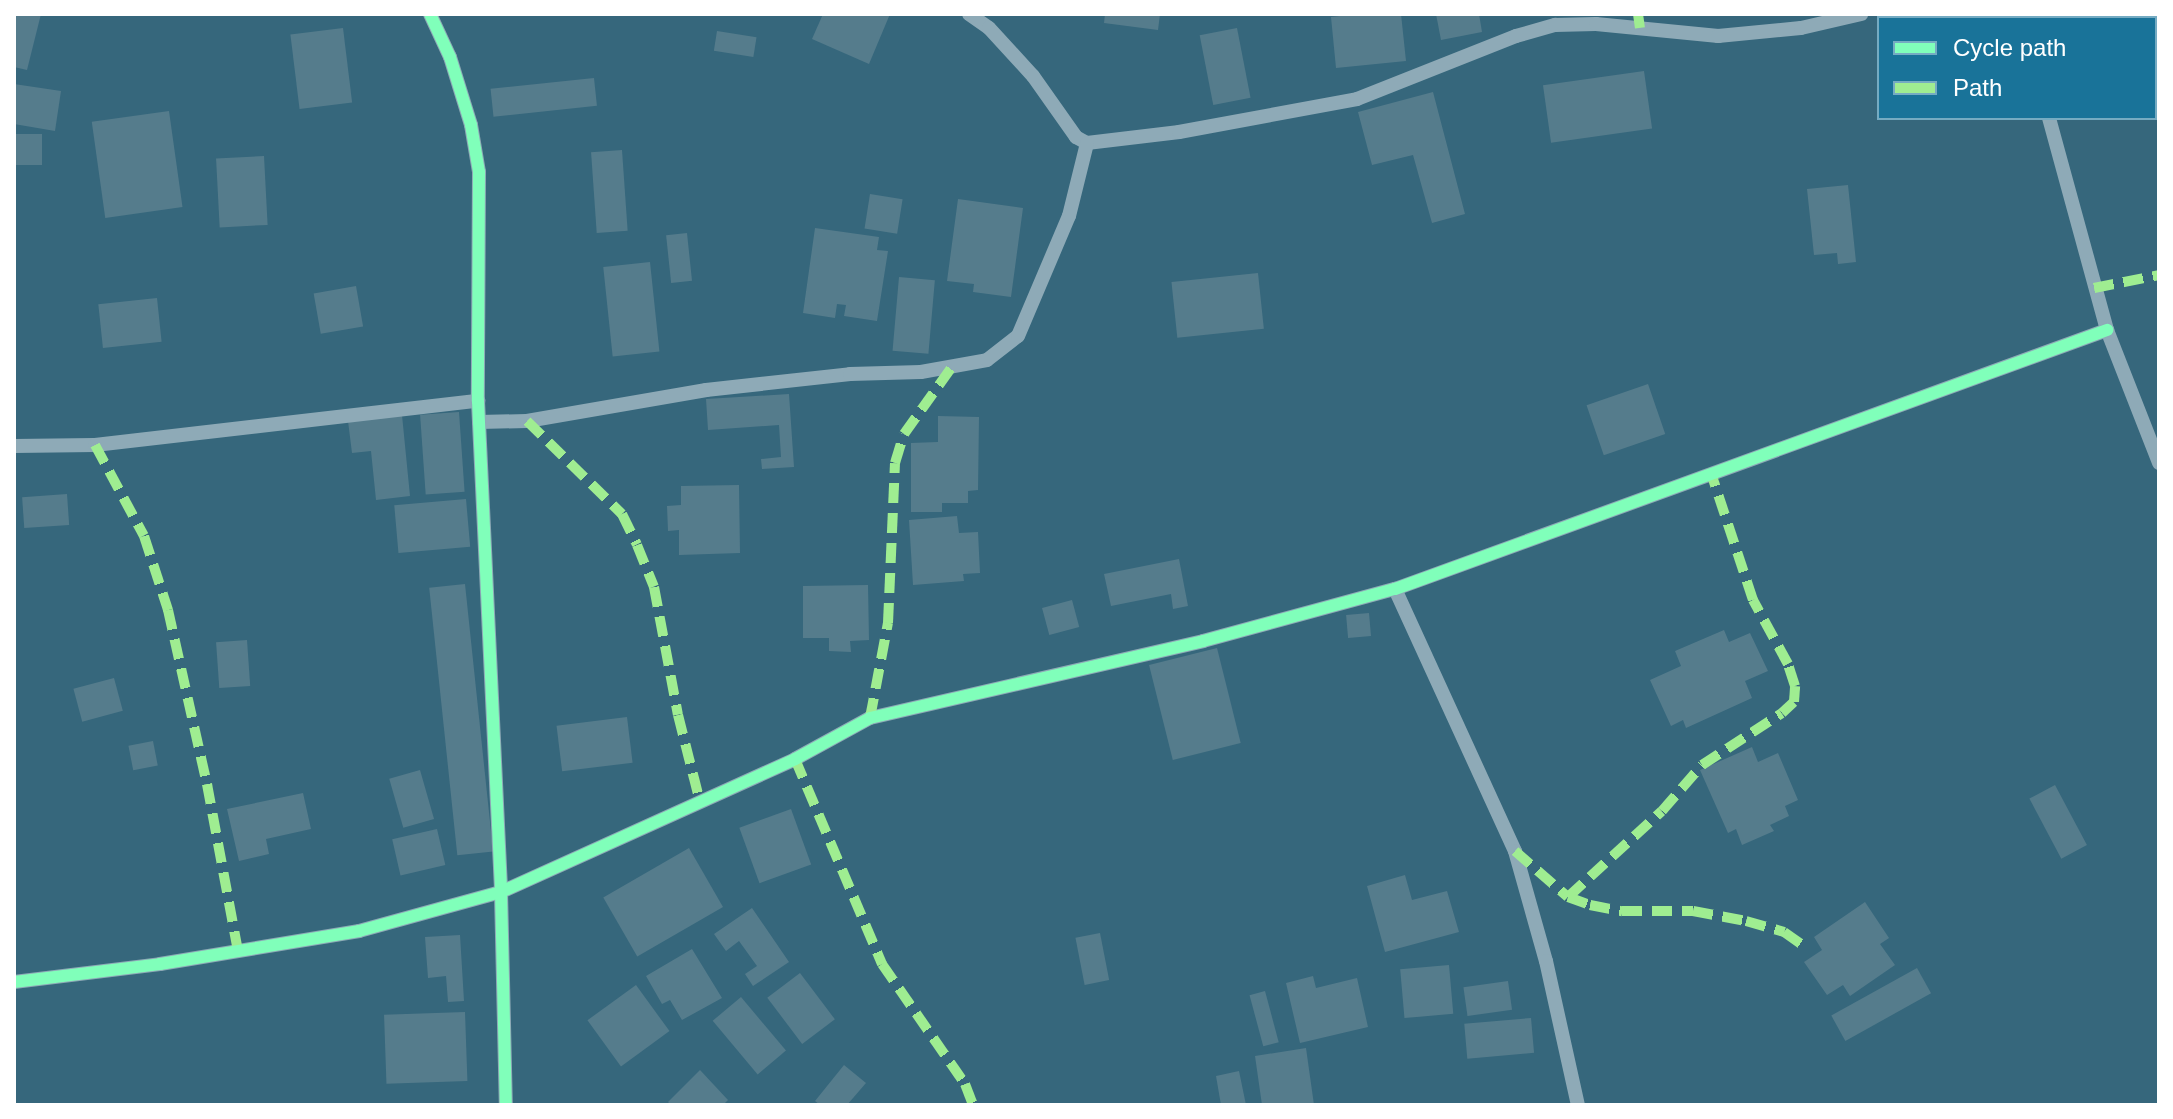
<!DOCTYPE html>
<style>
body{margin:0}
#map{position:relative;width:2173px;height:1119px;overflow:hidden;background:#36677c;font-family:Arial,sans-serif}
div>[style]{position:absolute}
.building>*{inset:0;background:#557c8c;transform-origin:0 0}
.minor>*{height:14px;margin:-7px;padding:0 7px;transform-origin:7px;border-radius:7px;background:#8eaab7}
.quiet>*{height:10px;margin-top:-5px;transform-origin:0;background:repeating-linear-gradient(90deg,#9fed91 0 20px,transparent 0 30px)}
.cycleway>*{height:12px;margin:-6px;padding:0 6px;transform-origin:6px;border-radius:6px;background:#80ffba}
span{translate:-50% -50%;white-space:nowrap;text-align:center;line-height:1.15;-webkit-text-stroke:7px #197399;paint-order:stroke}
.frame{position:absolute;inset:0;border:16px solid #fff;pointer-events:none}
.legend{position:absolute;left:1877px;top:16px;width:280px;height:104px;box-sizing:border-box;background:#197399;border:2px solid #75abc2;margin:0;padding:10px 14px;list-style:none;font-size:24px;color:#fff}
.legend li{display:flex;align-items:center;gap:16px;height:40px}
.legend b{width:40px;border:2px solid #75abc2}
</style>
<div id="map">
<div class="building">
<i style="clip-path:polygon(14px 14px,41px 14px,27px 70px,14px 67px)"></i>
<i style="clip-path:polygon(823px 14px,890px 14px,869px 64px,812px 39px)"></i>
<i style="clip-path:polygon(1105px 14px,1160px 14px,1158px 30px,1104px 23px)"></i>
<i style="clip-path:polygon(1358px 14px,1401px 14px,1406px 61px,1336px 68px,1331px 17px)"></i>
<i style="clip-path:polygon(1436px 14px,1479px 14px,1482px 32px,1441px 40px)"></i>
<i style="left:343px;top:28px;width:75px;height:53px;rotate:83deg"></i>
<i style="left:1237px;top:28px;width:71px;height:38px;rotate:79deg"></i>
<i style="left:717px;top:31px;width:40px;height:20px;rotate:9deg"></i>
<i style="left:1644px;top:71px;width:58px;height:102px;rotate:82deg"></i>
<i style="left:594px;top:78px;width:28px;height:104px;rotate:84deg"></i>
<i style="clip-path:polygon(14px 84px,61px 91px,55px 131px,14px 124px)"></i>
<i style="clip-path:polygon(1433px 92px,1465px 214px,1432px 223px,1413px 155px,1372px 165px,1358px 112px)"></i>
<i style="left:169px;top:111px;width:97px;height:78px;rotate:82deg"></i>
<i style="left:14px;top:134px;width:28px;height:31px"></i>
<i style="left:622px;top:150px;width:81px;height:31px;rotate:86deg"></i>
<i style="left:264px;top:156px;width:69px;height:48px;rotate:87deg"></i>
<i style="clip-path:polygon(1848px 185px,1856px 262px,1838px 264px,1837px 253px,1814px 255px,1807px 189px)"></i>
<i style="left:870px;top:194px;width:33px;height:35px;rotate:9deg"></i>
<i style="clip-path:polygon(958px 199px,1023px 208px,1011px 297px,973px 292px,974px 284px,947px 281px)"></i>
<i style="clip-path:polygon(815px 228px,879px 237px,877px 250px,888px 251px,877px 321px,844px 316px,846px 305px,837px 304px,835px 318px,803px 313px)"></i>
<i style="left:687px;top:233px;width:48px;height:21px;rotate:84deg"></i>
<i style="left:650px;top:262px;width:90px;height:47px;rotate:84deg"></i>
<i style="left:1258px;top:273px;width:56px;height:87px;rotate:84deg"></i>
<i style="left:899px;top:277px;width:36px;height:74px;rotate:5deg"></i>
<i style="left:356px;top:286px;width:41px;height:43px;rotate:80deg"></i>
<i style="left:157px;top:298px;width:44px;height:59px;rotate:84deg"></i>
<i style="left:1648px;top:384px;width:53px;height:65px;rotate:71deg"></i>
<i style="clip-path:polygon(789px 394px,794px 467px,762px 469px,761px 459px,781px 457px,779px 425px,708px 430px,706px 399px)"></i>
<i style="left:459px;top:412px;width:80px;height:39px;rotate:86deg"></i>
<i style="clip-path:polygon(402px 415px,410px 496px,376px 500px,371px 451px,352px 453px,348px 421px)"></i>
<i style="clip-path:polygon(938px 416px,979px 417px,978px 490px,968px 491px,968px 503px,942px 503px,942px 512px,911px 512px,911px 443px,938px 442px)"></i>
<i style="clip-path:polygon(739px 485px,740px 553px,679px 555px,679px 530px,668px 531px,667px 506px,681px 505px,681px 486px)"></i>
<i style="left:67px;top:494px;width:31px;height:45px;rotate:86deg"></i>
<i style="left:466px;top:499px;width:48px;height:72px;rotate:85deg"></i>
<i style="clip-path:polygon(957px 516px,959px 533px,978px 532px,980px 573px,963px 574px,964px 581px,913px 585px,909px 520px)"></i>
<i style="clip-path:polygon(1179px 559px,1188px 606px,1173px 609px,1171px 594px,1111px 606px,1104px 574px)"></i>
<i style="left:465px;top:584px;width:269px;height:36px;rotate:84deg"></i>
<i style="clip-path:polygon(868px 585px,869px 640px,850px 641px,851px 652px,829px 651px,829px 638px,803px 638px,803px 586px)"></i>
<i style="left:1072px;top:600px;width:28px;height:31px;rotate:75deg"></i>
<i style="left:1369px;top:613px;width:23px;height:23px;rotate:85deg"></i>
<i style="clip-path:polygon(1724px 630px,1729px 642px,1750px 633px,1768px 671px,1745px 681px,1752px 698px,1686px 728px,1683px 720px,1671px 726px,1650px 680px,1681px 666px,1675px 651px)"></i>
<i style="left:247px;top:640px;width:46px;height:31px;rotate:86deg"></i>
<i style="left:1217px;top:648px;width:98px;height:70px;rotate:76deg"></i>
<i style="left:114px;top:678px;width:34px;height:42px;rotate:75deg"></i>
<i style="left:627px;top:717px;width:46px;height:71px;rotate:83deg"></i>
<i style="left:153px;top:741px;width:25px;height:25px;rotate:79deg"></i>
<i style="clip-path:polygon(1752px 747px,1758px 762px,1778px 753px,1798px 800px,1785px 806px,1789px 816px,1770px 825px,1774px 831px,1742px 845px,1736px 829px,1728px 833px,1700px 770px)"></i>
<i style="left:420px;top:770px;width:51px;height:32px;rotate:74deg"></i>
<i style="left:2055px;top:785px;width:68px;height:29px;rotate:62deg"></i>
<i style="clip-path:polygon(303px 793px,311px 829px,266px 839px,269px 854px,239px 861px,227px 809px)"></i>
<i style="left:791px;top:809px;width:59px;height:55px;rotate:70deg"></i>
<i style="left:437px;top:829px;width:37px;height:46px;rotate:77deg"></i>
<i style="left:689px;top:848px;width:68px;height:99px;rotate:60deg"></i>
<i style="clip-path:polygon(1405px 875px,1412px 900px,1447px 891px,1459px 932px,1385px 952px,1367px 886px)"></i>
<i style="clip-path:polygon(1865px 902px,1889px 938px,1880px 944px,1895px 965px,1850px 996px,1843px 985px,1827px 995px,1804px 962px,1822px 950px,1814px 937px)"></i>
<i style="clip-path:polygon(752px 908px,789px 962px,753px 986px,745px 974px,757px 966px,739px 941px,726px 951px,714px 934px)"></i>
<i style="left:1100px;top:933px;width:48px;height:25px;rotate:79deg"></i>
<i style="clip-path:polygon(460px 935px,464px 1001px,448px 1002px,446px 976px,428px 978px,425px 937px)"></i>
<i style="clip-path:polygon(692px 949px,722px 998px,682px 1020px,670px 1000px,662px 1004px,646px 976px)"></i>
<i style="left:1449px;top:965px;width:49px;height:49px;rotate:85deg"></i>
<i style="left:1917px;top:968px;width:29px;height:98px;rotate:61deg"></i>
<i style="left:800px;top:973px;width:58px;height:41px;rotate:53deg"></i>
<i style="clip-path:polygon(1313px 976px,1316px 988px,1357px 978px,1368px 1027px,1300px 1043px,1286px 983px)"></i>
<i style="left:1508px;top:981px;width:29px;height:45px;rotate:82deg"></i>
<i style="left:636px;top:985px;width:57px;height:60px;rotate:54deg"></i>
<i style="left:1265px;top:991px;width:53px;height:16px;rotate:75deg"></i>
<i style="left:741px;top:997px;width:70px;height:37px;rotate:50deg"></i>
<i style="left:465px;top:1012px;width:69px;height:81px;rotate:88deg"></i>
<i style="left:1531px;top:1018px;width:35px;height:67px;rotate:85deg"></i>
<i style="clip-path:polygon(1306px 1048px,1314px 1105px,1262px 1105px,1255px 1056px)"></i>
<i style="clip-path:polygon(844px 1065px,866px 1083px,847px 1105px,820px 1105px,815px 1101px)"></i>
<i style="clip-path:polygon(700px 1070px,728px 1100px,723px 1105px,671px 1105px,668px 1102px)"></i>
<i style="clip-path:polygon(1239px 1071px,1246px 1105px,1221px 1105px,1216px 1076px)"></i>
</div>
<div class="minor">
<i style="left:430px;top:14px;width:47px;rotate:65.1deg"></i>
<i style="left:450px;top:57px;width:71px;rotate:72.8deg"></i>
<i style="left:471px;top:125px;width:48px;rotate:80.3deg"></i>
<i style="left:479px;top:172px;width:229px;rotate:90.3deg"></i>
<i style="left:478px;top:401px;width:492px;rotate:87.3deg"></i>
<i style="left:501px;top:892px;width:213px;rotate:88.7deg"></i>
<i style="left:969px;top:14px;width:24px;rotate:35deg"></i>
<i style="left:989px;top:28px;width:65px;rotate:47.5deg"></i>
<i style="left:1033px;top:76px;width:75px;rotate:54.8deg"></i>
<i style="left:1076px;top:137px;width:13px;rotate:29deg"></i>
<i style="left:1087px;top:143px;width:93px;rotate:-6.8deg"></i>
<i style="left:1179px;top:132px;width:181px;rotate:-10.5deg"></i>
<i style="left:1357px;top:99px;width:171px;rotate:-21.6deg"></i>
<i style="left:1516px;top:36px;width:41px;rotate:-15.8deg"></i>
<i style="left:1555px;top:25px;width:41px;rotate:-1.4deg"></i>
<i style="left:1596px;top:24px;width:123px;rotate:5.6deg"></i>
<i style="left:1718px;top:36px;width:83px;rotate:-5.5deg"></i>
<i style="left:1801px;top:28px;width:62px;rotate:-13.1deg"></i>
<i style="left:2030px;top:14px;width:4px;rotate:76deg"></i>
<i style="left:2049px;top:118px;width:220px;rotate:74.7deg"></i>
<i style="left:2107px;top:330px;width:143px;rotate:68.6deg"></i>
<i style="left:479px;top:422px;width:48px;rotate:-1.2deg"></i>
<i style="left:527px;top:421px;width:182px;rotate:-9.8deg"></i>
<i style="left:706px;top:390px;width:145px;rotate:-6.3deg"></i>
<i style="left:850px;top:374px;width:71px;rotate:-1.6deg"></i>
<i style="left:921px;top:372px;width:67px;rotate:-10.3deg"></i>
<i style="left:987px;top:360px;width:39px;rotate:-38deg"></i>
<i style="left:1018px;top:336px;width:130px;rotate:-67deg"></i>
<i style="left:1069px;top:216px;width:75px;rotate:-76.1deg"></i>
<i style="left:14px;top:446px;width:81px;rotate:-0.7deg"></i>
<i style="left:95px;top:445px;width:386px;rotate:-6.6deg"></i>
<i style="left:1395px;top:589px;width:288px;rotate:65.4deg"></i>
<i style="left:1515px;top:851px;width:114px;rotate:74.3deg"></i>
<i style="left:1546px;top:961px;width:148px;rotate:77.5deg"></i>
<i style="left:14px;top:982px;width:147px;rotate:-7deg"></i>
<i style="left:160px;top:964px;width:202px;rotate:-9.4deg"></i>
<i style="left:359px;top:931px;width:147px;rotate:-15.4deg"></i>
<i style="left:501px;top:892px;width:323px;rotate:-24.3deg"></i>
<i style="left:795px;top:759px;width:85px;rotate:-28.7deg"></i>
<i style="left:870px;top:718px;width:342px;rotate:-13deg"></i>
<i style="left:1203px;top:641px;width:199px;rotate:-15.2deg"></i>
<i style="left:1395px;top:589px;width:758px;rotate:-19.99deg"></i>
</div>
<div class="quiet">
<i style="left:1638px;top:14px;width:14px;rotate:82deg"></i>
<i style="left:2094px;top:288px;width:66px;rotate:-11.3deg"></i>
<i style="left:527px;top:421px;width:133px;rotate:44.4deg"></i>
<i style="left:622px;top:514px;width:34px;rotate:64deg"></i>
<i style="left:637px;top:545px;width:45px;rotate:68deg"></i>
<i style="left:654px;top:587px;width:130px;rotate:79.4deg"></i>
<i style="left:678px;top:715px;width:90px;rotate:75.8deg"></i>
<i style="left:95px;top:445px;width:103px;rotate:61.7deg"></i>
<i style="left:144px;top:536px;width:78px;rotate:72deg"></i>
<i style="left:168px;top:610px;width:178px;rotate:77.4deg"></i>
<i style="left:207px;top:784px;width:170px;rotate:79.5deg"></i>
<i style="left:870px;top:718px;width:97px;rotate:-79.3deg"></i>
<i style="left:888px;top:623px;width:160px;rotate:-87.5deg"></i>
<i style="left:895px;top:463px;width:30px;rotate:-73deg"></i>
<i style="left:904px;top:434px;width:81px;rotate:-54.5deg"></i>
<i style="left:795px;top:759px;width:223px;rotate:67deg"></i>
<i style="left:882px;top:964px;width:146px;rotate:55.3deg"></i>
<i style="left:965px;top:1084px;width:22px;rotate:69deg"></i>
<i style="left:1515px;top:851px;width:70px;rotate:41deg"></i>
<i style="left:1568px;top:897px;width:23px;rotate:20deg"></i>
<i style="left:1590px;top:905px;width:33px;rotate:11deg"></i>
<i style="left:1622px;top:911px;width:71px"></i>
<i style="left:1693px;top:911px;width:54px;rotate:10.7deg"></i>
<i style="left:1746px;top:921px;width:40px;rotate:16deg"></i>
<i style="left:1784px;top:932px;width:28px;rotate:35deg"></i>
<i style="left:1568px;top:897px;width:127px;rotate:-42.5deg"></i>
<i style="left:1662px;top:811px;width:61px;rotate:-49deg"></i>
<i style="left:1702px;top:765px;width:95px;rotate:-33deg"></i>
<i style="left:1782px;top:713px;width:16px;rotate:-43deg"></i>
<i style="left:1794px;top:702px;width:16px;rotate:-86deg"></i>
<i style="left:1795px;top:686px;width:23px;rotate:-108deg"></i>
<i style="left:1788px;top:664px;width:73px;rotate:-118.7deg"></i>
<i style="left:1753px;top:600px;width:134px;rotate:-108.3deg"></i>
</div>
<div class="cycleway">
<i style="left:430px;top:14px;width:47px;rotate:65.1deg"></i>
<i style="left:450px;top:57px;width:71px;rotate:72.8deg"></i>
<i style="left:471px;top:125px;width:48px;rotate:80.3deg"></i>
<i style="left:479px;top:172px;width:229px;rotate:90.3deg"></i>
<i style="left:478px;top:401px;width:492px;rotate:87.3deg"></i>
<i style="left:501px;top:892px;width:213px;rotate:88.7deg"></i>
<i style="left:14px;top:982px;width:147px;rotate:-7deg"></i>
<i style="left:160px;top:964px;width:202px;rotate:-9.4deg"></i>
<i style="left:359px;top:931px;width:147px;rotate:-15.4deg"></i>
<i style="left:501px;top:892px;width:323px;rotate:-24.3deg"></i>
<i style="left:795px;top:759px;width:85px;rotate:-28.7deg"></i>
<i style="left:870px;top:718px;width:342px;rotate:-13deg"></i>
<i style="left:1203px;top:641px;width:199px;rotate:-15.2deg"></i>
<i style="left:1395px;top:589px;width:758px;rotate:-19.99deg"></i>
</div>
<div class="frame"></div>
<ul class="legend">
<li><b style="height:10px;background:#80ffba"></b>Cycle path</li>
<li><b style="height:10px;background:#9fed91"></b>Path</li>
</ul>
</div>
